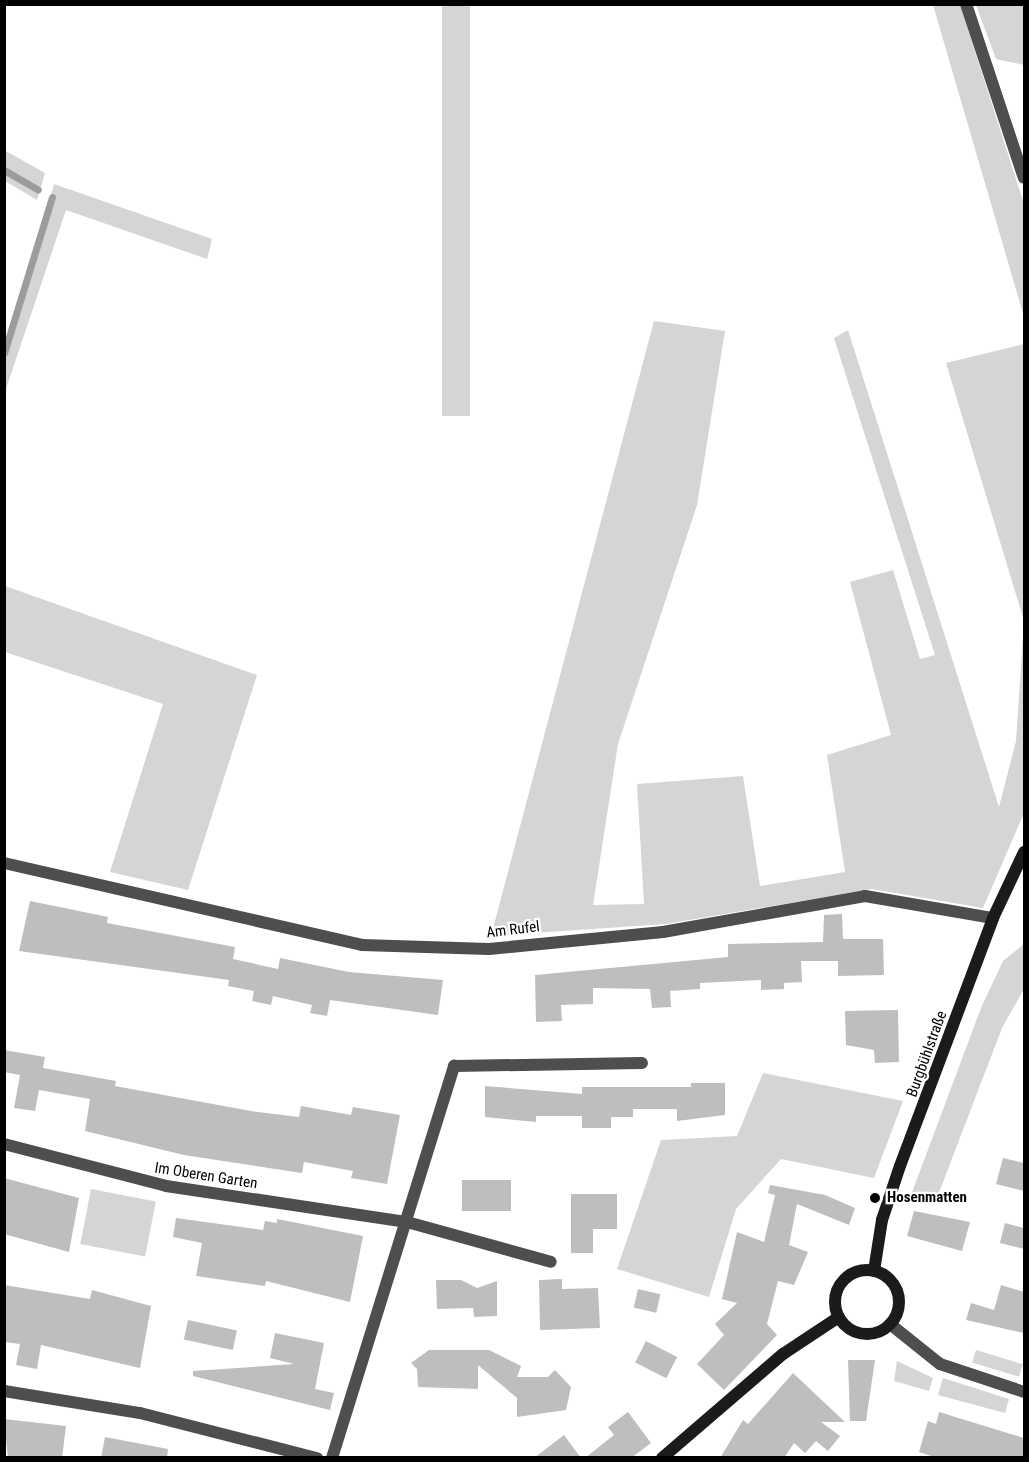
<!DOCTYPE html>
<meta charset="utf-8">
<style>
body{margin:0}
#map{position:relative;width:1029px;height:1462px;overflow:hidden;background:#fff;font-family:"Roboto Condensed",sans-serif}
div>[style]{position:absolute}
.green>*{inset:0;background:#d5d5d5;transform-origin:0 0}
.stream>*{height:7px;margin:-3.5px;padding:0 3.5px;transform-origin:3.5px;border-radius:3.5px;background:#9c9c9c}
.building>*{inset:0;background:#bebebe;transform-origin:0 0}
.street>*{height:12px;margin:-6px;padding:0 6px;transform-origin:6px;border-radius:6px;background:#4e4e4e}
.secondary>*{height:12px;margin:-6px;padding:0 6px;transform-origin:6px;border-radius:6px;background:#1b1b1b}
.secondary>.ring{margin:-6px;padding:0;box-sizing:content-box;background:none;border:12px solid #1b1b1b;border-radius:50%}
.dots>*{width:16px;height:16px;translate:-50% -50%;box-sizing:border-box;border:3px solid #fff;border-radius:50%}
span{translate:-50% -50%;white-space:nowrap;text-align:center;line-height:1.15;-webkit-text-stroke:4.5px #fff;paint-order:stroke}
.street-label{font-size:15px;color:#000}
.poi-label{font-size:15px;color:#000;font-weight:700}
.left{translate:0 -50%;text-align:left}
.frame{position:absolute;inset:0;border:6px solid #000;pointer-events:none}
</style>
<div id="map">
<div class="green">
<i style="left:442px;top:5px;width:28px;height:411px"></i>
<i style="clip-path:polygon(933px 5px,960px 5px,1024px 204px,1024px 317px)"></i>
<i style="clip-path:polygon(976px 5px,1024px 5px,1024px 65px,996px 59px)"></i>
<i style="clip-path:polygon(4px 150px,45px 173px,37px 200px,5px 181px)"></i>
<i style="clip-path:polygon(54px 184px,212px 239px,207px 259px,66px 210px,5px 392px,5px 363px)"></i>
<i style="clip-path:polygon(654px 321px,725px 331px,697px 505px,618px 744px,593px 905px,644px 904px,637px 784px,743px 776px,760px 886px,845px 872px,827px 755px,891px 735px,850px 582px,893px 570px,920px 659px,935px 655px,834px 338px,848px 330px,999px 807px,1016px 741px,1024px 621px,946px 363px,1024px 344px,1024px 813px,983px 908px,872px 889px,666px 924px,491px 936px)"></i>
<i style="clip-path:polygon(5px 586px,257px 675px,188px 890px,110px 872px,163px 704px,5px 652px)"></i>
<i style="clip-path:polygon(1024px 944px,1024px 989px,1002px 1028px,935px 1203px,911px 1195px,981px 1008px,1003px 961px)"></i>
<i style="clip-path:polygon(763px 1073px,903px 1101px,874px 1178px,781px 1159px,736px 1209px,709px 1297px,617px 1269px,661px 1140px,737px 1136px)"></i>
<i style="left:91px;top:1189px;width:66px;height:56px;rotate:11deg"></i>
<i style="left:976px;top:1350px;width:49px;height:13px;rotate:17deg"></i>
<i style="clip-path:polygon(897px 1361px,933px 1378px,929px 1391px,894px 1381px)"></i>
<i style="clip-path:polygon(943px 1378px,1009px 1399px,1005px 1413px,938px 1395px)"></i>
</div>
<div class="stream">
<i style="left:4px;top:170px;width:39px;rotate:30deg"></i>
<i style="left:4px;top:353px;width:163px;rotate:-72.9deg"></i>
</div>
<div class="building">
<i style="clip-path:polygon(30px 901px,108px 917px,107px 923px,235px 947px,233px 959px,278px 969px,280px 958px,349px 972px,443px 980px,438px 1015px,330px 1000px,327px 1016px,310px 1013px,312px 1005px,273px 996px,271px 1005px,252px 1001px,254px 991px,228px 986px,229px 980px,19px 951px)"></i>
<i style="clip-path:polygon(842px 914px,843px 939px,883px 939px,884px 975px,838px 976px,838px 961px,801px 961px,802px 982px,784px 983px,784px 989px,761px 990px,761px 980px,700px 983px,700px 989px,670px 991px,671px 1007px,652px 1008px,650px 989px,593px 988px,593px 1004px,561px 1005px,562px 1021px,536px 1022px,535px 975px,728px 957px,728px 944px,823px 942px,824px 915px)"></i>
<i style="clip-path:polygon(898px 1010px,899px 1062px,875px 1063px,874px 1050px,846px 1045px,845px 1011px)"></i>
<i style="clip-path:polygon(4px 1050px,45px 1057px,43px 1068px,116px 1081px,115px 1086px,251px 1111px,299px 1117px,301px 1106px,351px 1115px,353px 1107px,400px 1115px,387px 1184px,351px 1178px,353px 1171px,304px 1162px,302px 1173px,184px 1155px,85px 1131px,90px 1099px,39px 1090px,35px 1111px,14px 1108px,20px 1075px,4px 1072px)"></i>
<i style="clip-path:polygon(691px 1083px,725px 1083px,725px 1115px,677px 1121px,677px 1109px,633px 1109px,633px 1117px,611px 1117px,611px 1128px,582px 1128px,582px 1116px,536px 1116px,536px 1122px,485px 1117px,485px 1086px,582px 1094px,582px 1087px,691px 1087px)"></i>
<i style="clip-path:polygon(1003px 1158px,1024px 1163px,1024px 1191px,996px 1184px)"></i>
<i style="clip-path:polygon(4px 1178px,79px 1198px,69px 1252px,4px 1234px)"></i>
<i style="left:462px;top:1180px;width:49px;height:31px"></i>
<i style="clip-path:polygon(770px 1185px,825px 1195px,855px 1208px,849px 1225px,797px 1204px,789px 1245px,808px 1252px,794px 1285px,778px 1281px,767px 1324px,777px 1335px,724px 1390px,697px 1364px,724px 1335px,715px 1324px,737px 1303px,722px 1299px,737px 1232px,764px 1242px,775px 1195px,768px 1193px)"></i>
<i style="clip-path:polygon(571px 1194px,617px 1194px,617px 1229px,593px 1229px,593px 1253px,571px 1253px)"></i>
<i style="clip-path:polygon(914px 1211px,970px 1222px,962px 1251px,907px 1236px)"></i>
<i style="clip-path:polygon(176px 1218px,263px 1230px,265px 1221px,277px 1223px,277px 1219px,363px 1236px,350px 1302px,266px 1281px,265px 1286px,196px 1276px,202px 1243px,173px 1237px)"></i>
<i style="clip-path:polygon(1005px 1223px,1024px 1228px,1024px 1249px,1000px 1243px)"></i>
<i style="clip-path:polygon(562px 1279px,562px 1289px,598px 1288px,600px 1328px,540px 1330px,539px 1280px)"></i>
<i style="clip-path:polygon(436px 1280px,461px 1280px,477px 1288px,497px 1281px,497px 1316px,474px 1317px,473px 1308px,437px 1309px)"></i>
<i style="clip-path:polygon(4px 1285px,90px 1299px,92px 1290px,151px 1306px,140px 1368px,41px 1345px,37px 1369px,16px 1365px,20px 1344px,4px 1342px)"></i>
<i style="clip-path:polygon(1001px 1285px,1024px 1292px,1024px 1333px,966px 1320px,971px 1303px,994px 1310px)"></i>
<i style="left:638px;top:1289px;width:23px;height:19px;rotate:13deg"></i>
<i style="left:188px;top:1320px;width:50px;height:20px;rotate:12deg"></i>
<i style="clip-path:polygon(275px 1333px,324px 1343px,315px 1389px,334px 1393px,330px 1410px,193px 1376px,193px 1371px,294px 1364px,270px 1358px)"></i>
<i style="left:646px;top:1341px;width:35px;height:24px;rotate:27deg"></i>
<i style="clip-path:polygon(429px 1350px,489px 1350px,521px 1366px,517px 1377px,548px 1377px,555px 1370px,571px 1387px,566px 1410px,517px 1417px,517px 1398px,478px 1365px,478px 1389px,418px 1387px,417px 1369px,411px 1363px)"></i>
<i style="clip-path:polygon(848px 1360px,875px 1360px,866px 1421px,850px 1421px)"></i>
<i style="clip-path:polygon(793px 1373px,845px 1422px,821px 1422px,840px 1436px,828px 1451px,816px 1441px,805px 1453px,794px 1443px,784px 1458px,720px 1458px,743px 1420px,748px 1424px)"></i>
<i style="clip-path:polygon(628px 1412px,651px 1443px,631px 1458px,585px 1458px,614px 1435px,608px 1427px)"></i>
<i style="clip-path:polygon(939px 1412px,1024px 1438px,1024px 1458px,937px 1458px,919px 1452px,928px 1421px,936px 1424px)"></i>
<i style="clip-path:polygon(4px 1419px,66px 1426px,62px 1458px,8px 1458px)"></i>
<i style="clip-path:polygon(564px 1435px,581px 1458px,534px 1458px)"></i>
<i style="clip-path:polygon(105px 1437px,168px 1449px,167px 1458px,101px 1458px)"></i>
</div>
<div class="street">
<i style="left:966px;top:4px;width:183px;rotate:71.6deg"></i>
<i style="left:4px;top:863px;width:367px;rotate:12.9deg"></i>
<i style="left:362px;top:945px;width:127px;rotate:1.8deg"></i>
<i style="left:489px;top:949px;width:175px;rotate:-5.6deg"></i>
<i style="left:663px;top:932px;width:205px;rotate:-10.1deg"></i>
<i style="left:865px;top:896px;width:130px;rotate:9.8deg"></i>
<i style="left:4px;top:1144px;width:167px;rotate:14.5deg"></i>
<i style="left:166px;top:1186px;width:244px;rotate:8.5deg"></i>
<i style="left:407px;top:1222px;width:149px;rotate:15.5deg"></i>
<i style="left:890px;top:1324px;width:64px;rotate:38.7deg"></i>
<i style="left:940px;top:1364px;width:89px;rotate:18.4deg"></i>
<i style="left:4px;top:1391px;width:138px;rotate:9.2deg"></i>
<i style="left:140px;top:1413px;width:183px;rotate:14.3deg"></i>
<i style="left:332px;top:1458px;width:411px;rotate:-72.7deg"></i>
<i style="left:454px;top:1066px;width:188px;rotate:-0.9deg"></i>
</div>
<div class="secondary">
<i class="ring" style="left:835px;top:1270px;width:52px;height:52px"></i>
<i style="left:874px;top:1271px;width:52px;rotate:-81.1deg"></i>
<i style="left:882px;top:1220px;width:57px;rotate:-71.6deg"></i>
<i style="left:900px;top:1166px;width:265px;rotate:-69.4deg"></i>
<i style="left:993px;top:918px;width:73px;rotate:-64.8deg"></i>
<i style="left:662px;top:1458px;width:160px;rotate:-40.7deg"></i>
<i style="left:783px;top:1354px;width:67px;rotate:-33.5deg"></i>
</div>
<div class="dots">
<i style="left:875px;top:1198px;background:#000"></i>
</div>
<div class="street-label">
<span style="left:513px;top:930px;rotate:-7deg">Am Rufel</span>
<span style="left:927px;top:1054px;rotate:-70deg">Burgbühlstraße</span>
<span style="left:206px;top:1176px;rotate:9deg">Im Oberen Garten</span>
</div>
<div class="poi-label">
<span class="left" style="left:887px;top:1198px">Hosenmatten</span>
</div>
<div class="frame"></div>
</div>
